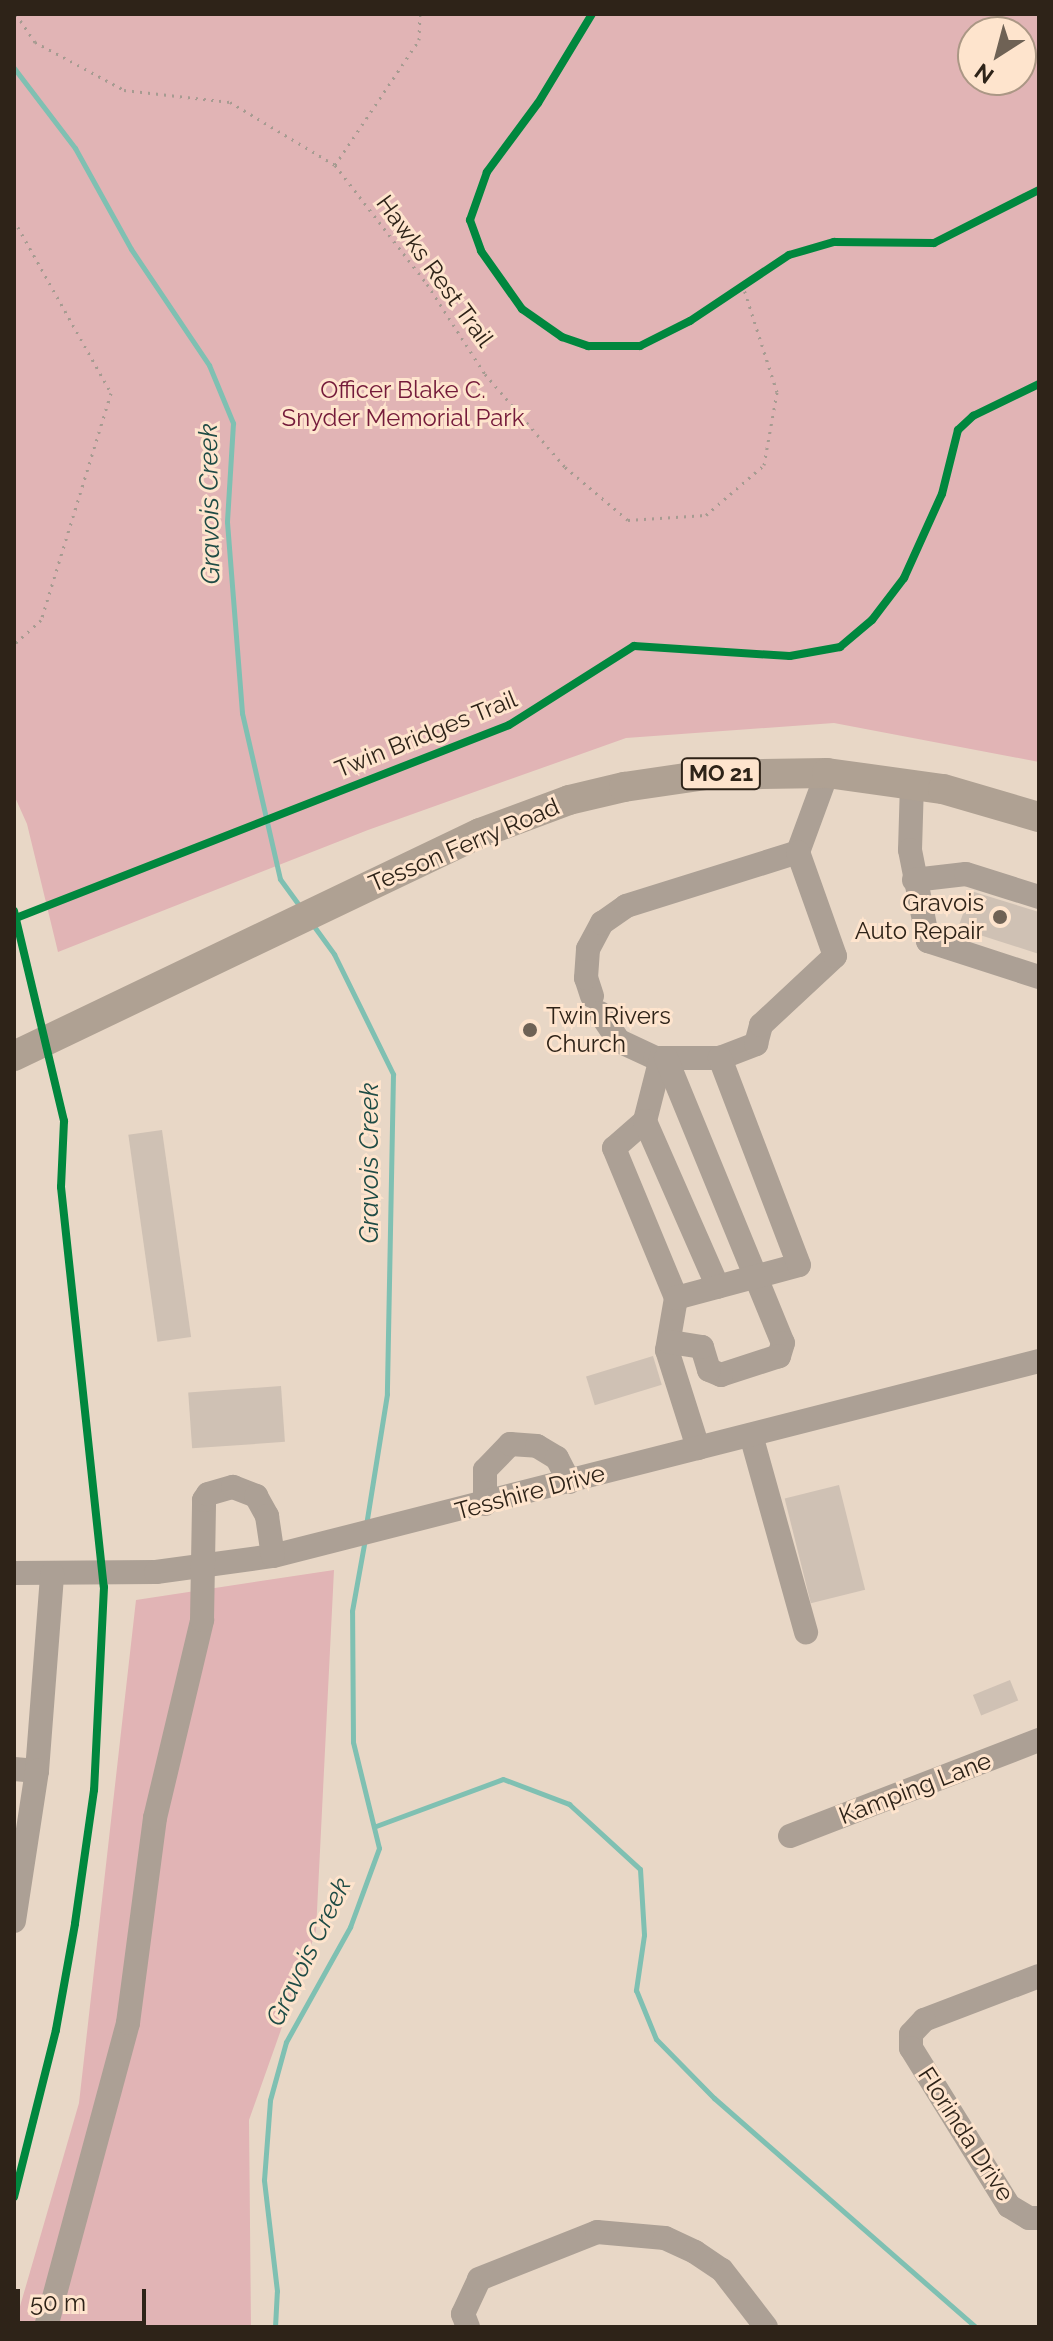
<!DOCTYPE html>
<style>
body{margin:0}
#map{position:relative;width:1053px;height:2341px;overflow:hidden;background:#e8d7c6;font-family:Raleway,sans-serif}
div>[style]{position:absolute}
.green>*{inset:0;background:#e1b4b5}
.stream>*{height:5px;margin:-2.5px;padding:0 2.5px;transform-origin:2.5px;border-radius:2.5px;background:#7fc0b2}
.building>*{inset:0;background:#cfc1b4;transform-origin:0 0}
.path>*{height:3px;margin-top:-1.5px;transform-origin:0;background:repeating-linear-gradient(90deg,#a69b91 0 2px,transparent 0 8px)}
.minor>*{height:24px;margin:-12px;padding:0 12px;transform-origin:12px;border-radius:12px;background:#aca095}
.major>*{height:30px;margin:-15px;padding:0 15px;transform-origin:15px;border-radius:15px;background:#afa193}
.cycleway>*{height:8px;margin:-4px;padding:0 4px;transform-origin:4px;border-radius:4px;background:#00873e}
.dots>*{width:22px;height:22px;translate:-50% -50%;box-sizing:border-box;border:4px solid #fee4cd;border-radius:50%}
span{translate:-50% -50%;white-space:nowrap;text-align:center;line-height:1.15;-webkit-text-stroke:6px #fee4cd;paint-order:stroke}
.shield-label span{padding:2px 6px;background:#fee4cd;border:2px solid;border-radius:6px;-webkit-text-stroke-width:0}
.shield-label{font-size:22px;color:#2e2318;font-weight:700}
.street-label{font-size:24px;color:#2e2318}
.park-label{font-size:24px;color:#741a3a}
.poi-label{font-size:24px;color:#2e2318}
.right{translate:-100% -50%;text-align:right}
.left{translate:0 -50%;text-align:left}
.water-label{font-size:26px;color:#1e4b45;font-style:italic}
.frame{position:absolute;inset:0;border:16px solid #2e2318;pointer-events:none}
.north{position:absolute;left:957px;top:16px;width:80px;height:80px;box-sizing:border-box;background:#fee4cd;border:2px solid #ab9785;border-radius:50%;rotate:216deg;font-size:22px;font-weight:700;line-height:32px;text-align:center;color:#2e2318}
.north::after{content:'';display:block;margin:auto;width:28px;height:36px;background:#6f6255;clip-path:polygon(50% 0,100% 100%,50% 72%,0 100%)}
.scale{position:absolute;left:16px;top:2289px;width:130px;height:36px;box-sizing:border-box;border:4px solid #2e2318;border-top:0;padding-left:10px;font-size:24px;line-height:28px;white-space:nowrap;color:#2e2318;-webkit-text-stroke:6px #fee4cd;paint-order:stroke}
</style>
<div id="map">
<div class="green">
<i style="clip-path:polygon(evenodd,14px 14px,1039px 14px,1039px 762px,834px 723px,626px 738px,368px 830px,58px 952px,27px 824px,14px 795px,14px 14px,973px 32px,1021px 32px,1021px 80px,973px 80px,973px 32px)"></i>
<i style="clip-path:polygon(334px 1570px,316px 1931px,249px 2120px,251px 2327px,14px 2327px,79px 2103px,136px 1600px)"></i>
</div>
<div class="stream">
<i style="left:14px;top:68px;width:101px;rotate:52.7deg"></i>
<i style="left:75px;top:148px;width:115px;rotate:61deg"></i>
<i style="left:131px;top:249px;width:140px;rotate:56.1deg"></i>
<i style="left:209px;top:365px;width:63px;rotate:67.5deg"></i>
<i style="left:233px;top:423px;width:99px;rotate:93.5deg"></i>
<i style="left:227px;top:522px;width:192px;rotate:85.5deg"></i>
<i style="left:242px;top:713px;width:170px;rotate:77.1deg"></i>
<i style="left:280px;top:879px;width:34px;rotate:54deg"></i>
<i style="left:313px;top:925px;width:36px;rotate:54deg"></i>
<i style="left:334px;top:954px;width:134px;rotate:63.8deg"></i>
<i style="left:393px;top:1074px;width:320px;rotate:91.1deg"></i>
<i style="left:387px;top:1394px;width:133px;rotate:99.1deg"></i>
<i style="left:376px;top:1826px;width:135px;rotate:-20.3deg"></i>
<i style="left:503px;top:1779px;width:71px;rotate:20.7deg"></i>
<i style="left:569px;top:1804px;width:96px;rotate:42.5deg"></i>
<i style="left:640px;top:1869px;width:66px;rotate:86.5deg"></i>
<i style="left:644px;top:1935px;width:56px;rotate:98.3deg"></i>
<i style="left:636px;top:1990px;width:53px;rotate:67.8deg"></i>
<i style="left:656px;top:2039px;width:83px;rotate:45.5deg"></i>
<i style="left:714px;top:2098px;width:348px;rotate:41.2deg"></i>
<i style="left:275px;top:2327px;width:36px;rotate:-87deg"></i>
<i style="left:277px;top:2291px;width:112px;rotate:-96.7deg"></i>
<i style="left:264px;top:2180px;width:80px;rotate:-85.7deg"></i>
<i style="left:270px;top:2100px;width:60px;rotate:-74.6deg"></i>
<i style="left:286px;top:2042px;width:132px;rotate:-60.9deg"></i>
<i style="left:350px;top:1927px;width:84px;rotate:-69.8deg"></i>
<i style="left:379px;top:1848px;width:109px;rotate:-103.8deg"></i>
<i style="left:353px;top:1742px;width:131px;rotate:-90.4deg"></i>
<i style="left:352px;top:1611px;width:73px;rotate:-79.8deg"></i>
</div>
<div class="building">
<i style="clip-path:polygon(971px 891px,1039px 912px,1039px 954px,958px 928px)"></i>
<i style="left:162px;top:1130px;width:209px;height:34px;rotate:82deg"></i>
<i style="left:653px;top:1356px;width:30px;height:70px;rotate:73deg"></i>
<i style="left:281px;top:1386px;width:56px;height:93px;rotate:86deg"></i>
<i style="left:839px;top:1485px;width:108px;height:56px;rotate:76deg"></i>
<i style="left:1010px;top:1680px;width:22px;height:40px;rotate:68deg"></i>
</div>
<div class="path">
<i style="left:16px;top:14px;width:34px;rotate:56deg"></i>
<i style="left:35px;top:42px;width:101px;rotate:28.3deg"></i>
<i style="left:124px;top:90px;width:107px;rotate:6.5deg"></i>
<i style="left:230px;top:102px;width:122px;rotate:31deg"></i>
<i style="left:335px;top:165px;width:150px;rotate:52.3deg"></i>
<i style="left:427px;top:284px;width:107px;rotate:57.2deg"></i>
<i style="left:485px;top:374px;width:123px;rotate:49.3deg"></i>
<i style="left:565px;top:467px;width:82px;rotate:40.1deg"></i>
<i style="left:628px;top:520px;width:78px;rotate:-3.7deg"></i>
<i style="left:706px;top:515px;width:77px;rotate:-40.8deg"></i>
<i style="left:764px;top:465px;width:74px;rotate:-79.9deg"></i>
<i style="left:777px;top:392px;width:111px;rotate:-107.8deg"></i>
<i style="left:335px;top:165px;width:151px;rotate:-56.1deg"></i>
<i style="left:419px;top:40px;width:26px;rotate:-88deg"></i>
<i style="left:14px;top:220px;width:198px;rotate:60.7deg"></i>
<i style="left:111px;top:393px;width:238px;rotate:107.1deg"></i>
<i style="left:41px;top:620px;width:36px;rotate:138deg"></i>
</div>
<div class="minor">
<i style="left:912px;top:783px;width:67px;rotate:91.7deg"></i>
<i style="left:910px;top:850px;width:93px;rotate:78.8deg"></i>
<i style="left:928px;top:941px;width:117px;rotate:18deg"></i>
<i style="left:914px;top:880px;width:52px;rotate:-6.6deg"></i>
<i style="left:966px;top:874px;width:77px;rotate:17.5deg"></i>
<i style="left:592px;top:996px;width:19px;rotate:-108deg"></i>
<i style="left:586px;top:978px;width:29px;rotate:-86deg"></i>
<i style="left:588px;top:949px;width:30px;rotate:-62deg"></i>
<i style="left:602px;top:923px;width:29px;rotate:-35deg"></i>
<i style="left:626px;top:906px;width:180px;rotate:-17.4deg"></i>
<i style="left:798px;top:852px;width:84px;rotate:-69.8deg"></i>
<i style="left:600px;top:1013px;width:34px;rotate:56deg"></i>
<i style="left:619px;top:1041px;width:40px;rotate:25deg"></i>
<i style="left:655px;top:1058px;width:65px"></i>
<i style="left:720px;top:1058px;width:39px;rotate:-21deg"></i>
<i style="left:756px;top:1044px;width:20px;rotate:-75deg"></i>
<i style="left:761px;top:1025px;width:101px;rotate:-43deg"></i>
<i style="left:835px;top:956px;width:110px;rotate:-109.6deg"></i>
<i style="left:661px;top:1058px;width:65px;rotate:104.3deg"></i>
<i style="left:645px;top:1121px;width:41px;rotate:138.9deg"></i>
<i style="left:614px;top:1148px;width:162px;rotate:67.5deg"></i>
<i style="left:676px;top:1298px;width:53px;rotate:99.8deg"></i>
<i style="left:667px;top:1350px;width:103px;rotate:72.4deg"></i>
<i style="left:666px;top:1058px;width:308px;rotate:67.7deg"></i>
<i style="left:783px;top:1343px;width:14px;rotate:107deg"></i>
<i style="left:779px;top:1356px;width:61px;rotate:161.9deg"></i>
<i style="left:721px;top:1375px;width:13px;rotate:-157deg"></i>
<i style="left:709px;top:1370px;width:24px;rotate:-107deg"></i>
<i style="left:702px;top:1347px;width:33px;rotate:-171deg"></i>
<i style="left:645px;top:1121px;width:181px;rotate:66.3deg"></i>
<i style="left:676px;top:1298px;width:127px;rotate:-15deg"></i>
<i style="left:799px;top:1265px;width:222px;rotate:-110.9deg"></i>
<i style="left:751px;top:1435px;width:205px;rotate:74.4deg"></i>
<i style="left:485px;top:1504px;width:34px;rotate:-90deg"></i>
<i style="left:485px;top:1470px;width:36px;rotate:-46deg"></i>
<i style="left:510px;top:1444px;width:27px;rotate:4deg"></i>
<i style="left:537px;top:1446px;width:23px;rotate:31deg"></i>
<i style="left:557px;top:1458px;width:27px;rotate:63deg"></i>
<i style="left:14px;top:1573px;width:142px;rotate:-0.4deg"></i>
<i style="left:156px;top:1572px;width:118px;rotate:-7.8deg"></i>
<i style="left:273px;top:1556px;width:790px;rotate:-14.28deg"></i>
<i style="left:14px;top:1769px;width:23px;rotate:5deg"></i>
<i style="left:37px;top:1771px;width:198px;rotate:-85.6deg"></i>
<i style="left:790px;top:1836px;width:267px;rotate:-21.1deg"></i>
<i style="left:14px;top:1921px;width:152px;rotate:-81.3deg"></i>
<i style="left:1039px;top:1976px;width:123px;rotate:159.1deg"></i>
<i style="left:924px;top:2020px;width:19px;rotate:133deg"></i>
<i style="left:911px;top:2034px;width:14px;rotate:90deg"></i>
<i style="left:911px;top:2048px;width:186px;rotate:58.2deg"></i>
<i style="left:1009px;top:2206px;width:23px;rotate:31deg"></i>
<i style="left:1029px;top:2218px;width:10px"></i>
<i style="left:46px;top:2327px;width:315px;rotate:-74.9deg"></i>
<i style="left:128px;top:2023px;width:207px;rotate:-82.5deg"></i>
<i style="left:155px;top:1818px;width:204px;rotate:-76.6deg"></i>
<i style="left:202px;top:1620px;width:120px;rotate:-89deg"></i>
<i style="left:204px;top:1500px;width:7px;rotate:-56deg"></i>
<i style="left:208px;top:1494px;width:26px;rotate:-16deg"></i>
<i style="left:233px;top:1487px;width:25px;rotate:21deg"></i>
<i style="left:256px;top:1496px;width:23px;rotate:61deg"></i>
<i style="left:267px;top:1516px;width:40px;rotate:81.5deg"></i>
<i style="left:468px;top:2327px;width:14px;rotate:-111deg"></i>
<i style="left:463px;top:2314px;width:38px;rotate:-65deg"></i>
<i style="left:479px;top:2279px;width:127px;rotate:-21.7deg"></i>
<i style="left:597px;top:2232px;width:68px;rotate:5deg"></i>
<i style="left:665px;top:2238px;width:33px;rotate:25deg"></i>
<i style="left:695px;top:2252px;width:32px;rotate:34deg"></i>
<i style="left:722px;top:2270px;width:72px;rotate:52.3deg"></i>
</div>
<div class="major">
<i style="left:14px;top:1056px;width:517px;rotate:-25.57deg"></i>
<i style="left:480px;top:833px;width:95px;rotate:-20.3deg"></i>
<i style="left:569px;top:800px;width:57px;rotate:-13.3deg"></i>
<i style="left:624px;top:787px;width:83px;rotate:-8.3deg"></i>
<i style="left:706px;top:775px;width:121px;rotate:-0.9deg"></i>
<i style="left:827px;top:773px;width:117px;rotate:7.9deg"></i>
<i style="left:943px;top:789px;width:100px;rotate:16.3deg"></i>
</div>
<div class="cycleway">
<i style="left:592px;top:14px;width:104px;rotate:121.2deg"></i>
<i style="left:538px;top:103px;width:86px;rotate:126.5deg"></i>
<i style="left:487px;top:172px;width:51px;rotate:109.5deg"></i>
<i style="left:470px;top:220px;width:33px;rotate:70deg"></i>
<i style="left:481px;top:251px;width:71px;rotate:54.7deg"></i>
<i style="left:522px;top:309px;width:49px;rotate:35deg"></i>
<i style="left:562px;top:337px;width:28px;rotate:19deg"></i>
<i style="left:588px;top:346px;width:52px"></i>
<i style="left:640px;top:346px;width:56px;rotate:-26.6deg"></i>
<i style="left:690px;top:321px;width:119px;rotate:-33.7deg"></i>
<i style="left:789px;top:255px;width:47px;rotate:-16.1deg"></i>
<i style="left:834px;top:242px;width:100px;rotate:0.6deg"></i>
<i style="left:934px;top:243px;width:118px;rotate:-26.8deg"></i>
<i style="left:14px;top:911px;width:216px;rotate:76.6deg"></i>
<i style="left:64px;top:1121px;width:66px;rotate:92.6deg"></i>
<i style="left:61px;top:1187px;width:402px;rotate:83.9deg"></i>
<i style="left:104px;top:1587px;width:203px;rotate:92.8deg"></i>
<i style="left:94px;top:1790px;width:135px;rotate:98.1deg"></i>
<i style="left:75px;top:1924px;width:108px;rotate:100.2deg"></i>
<i style="left:56px;top:2030px;width:172px;rotate:104.1deg"></i>
<i style="left:16px;top:918px;width:529px;rotate:-21.38deg"></i>
<i style="left:509px;top:725px;width:148px;rotate:-32.3deg"></i>
<i style="left:634px;top:646px;width:156px;rotate:3.7deg"></i>
<i style="left:790px;top:656px;width:51px;rotate:-10.2deg"></i>
<i style="left:840px;top:647px;width:42px;rotate:-40.2deg"></i>
<i style="left:872px;top:620px;width:53px;rotate:-52.7deg"></i>
<i style="left:904px;top:578px;width:92px;rotate:-65.7deg"></i>
<i style="left:942px;top:494px;width:66px;rotate:-76deg"></i>
<i style="left:958px;top:430px;width:21px;rotate:-43deg"></i>
<i style="left:973px;top:416px;width:73px;rotate:-25.9deg"></i>
</div>
<div class="dots">
<i style="left:1000px;top:917px;background:#6f6255"></i>
<i style="left:530px;top:1030px;background:#6f6255"></i>
</div>
<div class="shield-label">
<span style="left:721px;top:774px">MO 21</span>
</div>
<div class="street-label">
<span style="left:435px;top:271px;rotate:54deg">Hawks Rest Trail</span>
<span style="left:426px;top:734px;rotate:-22deg">Twin Bridges Trail</span>
<span style="left:464px;top:845px;rotate:-23deg">Tesson Ferry Road</span>
<span style="left:530px;top:1492px;rotate:-15deg">Tesshire Drive</span>
<span style="left:915px;top:1788px;rotate:-21deg">Kamping Lane</span>
<span style="left:966px;top:2134px;rotate:57deg">Florinda Drive</span>
</div>
<div class="park-label">
<span style="left:403px;top:404px">Officer Blake C.<br>Snyder Memorial Park</span>
</div>
<div class="poi-label">
<span class="right" style="left:984px;top:917px">Gravois<br>Auto Repair</span>
<span class="left" style="left:546px;top:1030px">Twin Rivers<br>Church</span>
</div>
<div class="water-label">
<span style="left:210px;top:504px;rotate:-91deg">Gravois Creek</span>
<span style="left:370px;top:1163px;rotate:-90deg">Gravois Creek</span>
<span style="left:309px;top:1952px;rotate:-64deg">Gravois Creek</span>
</div>
<div class="frame"></div>
<div class="north">N</div>
<div class="scale">50 m</div>
</div>
